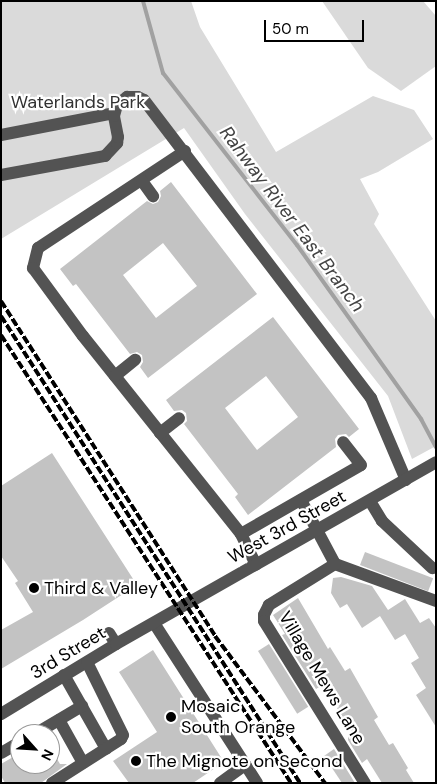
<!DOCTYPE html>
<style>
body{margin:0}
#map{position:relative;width:437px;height:784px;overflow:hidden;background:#fff;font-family:"DM Sans",sans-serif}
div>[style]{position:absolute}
.green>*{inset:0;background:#dadada}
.stream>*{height:4px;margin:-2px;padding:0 2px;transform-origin:2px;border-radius:2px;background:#a1a1a1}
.building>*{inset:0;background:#c3c3c3;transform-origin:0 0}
.minor>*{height:12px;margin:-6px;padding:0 6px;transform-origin:6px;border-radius:6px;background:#535353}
.rail>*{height:4px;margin-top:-2px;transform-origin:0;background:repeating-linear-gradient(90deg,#000 0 8px,transparent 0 10.5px)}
.dots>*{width:14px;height:14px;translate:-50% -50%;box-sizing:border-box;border:2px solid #fff;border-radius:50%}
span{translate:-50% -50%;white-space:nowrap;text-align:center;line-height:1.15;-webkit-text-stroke:4.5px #fff;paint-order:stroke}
.park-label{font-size:18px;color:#313131}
.street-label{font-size:18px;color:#000}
.poi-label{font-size:18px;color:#000}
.left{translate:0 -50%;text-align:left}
.water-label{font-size:19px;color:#424242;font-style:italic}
.frame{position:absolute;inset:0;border:2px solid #000;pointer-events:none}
.north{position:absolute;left:10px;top:724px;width:50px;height:50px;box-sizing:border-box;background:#fff;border:1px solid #999;border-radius:50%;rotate:116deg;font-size:14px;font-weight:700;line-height:20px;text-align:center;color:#000}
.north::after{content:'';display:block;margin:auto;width:18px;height:22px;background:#000;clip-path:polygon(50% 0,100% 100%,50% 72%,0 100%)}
.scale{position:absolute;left:264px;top:20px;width:100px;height:22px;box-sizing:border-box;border:2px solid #000;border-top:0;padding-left:6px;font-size:15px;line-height:18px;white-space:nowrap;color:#000;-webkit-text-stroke:4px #fff;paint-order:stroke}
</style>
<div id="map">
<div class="green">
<i style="clip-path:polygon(1px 1px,191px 1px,200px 27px,276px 152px,373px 96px,414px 110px,433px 139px,378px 172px,360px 179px,379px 214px,374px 224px,436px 321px,436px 446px,412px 459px,388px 396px,245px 214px,184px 128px,1px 239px)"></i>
<i style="clip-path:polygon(322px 1px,423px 1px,436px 16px,436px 66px,401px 91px,368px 68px)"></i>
</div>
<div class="stream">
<i style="left:143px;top:1px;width:75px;rotate:74.5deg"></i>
<i style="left:163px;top:73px;width:218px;rotate:52.1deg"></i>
<i style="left:297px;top:245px;width:214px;rotate:54.5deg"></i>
<i style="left:421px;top:419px;width:32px;rotate:62deg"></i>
</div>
<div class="building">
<i style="clip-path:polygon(evenodd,171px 182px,257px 294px,148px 378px,140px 367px,143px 362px,142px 355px,137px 352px,130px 354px,76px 284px,73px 286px,60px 269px,147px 201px,153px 204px,158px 202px,161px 196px,160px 191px,171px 182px,163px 243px,197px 286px,156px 318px,123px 275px,163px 243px)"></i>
<i style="clip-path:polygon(evenodd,273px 317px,359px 429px,349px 437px,346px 434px,338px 435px,335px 439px,336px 447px,248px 515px,235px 497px,238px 494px,184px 424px,187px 421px,186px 413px,182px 410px,174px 411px,166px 400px,273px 317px,266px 376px,298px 417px,257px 450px,225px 408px,266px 376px)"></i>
<i style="clip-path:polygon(52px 453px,137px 585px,83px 620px,1px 669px,1px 630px,33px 612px,15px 583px,18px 581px,1px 556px,1px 486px)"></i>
<i style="left:365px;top:552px;width:73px;height:14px;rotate:21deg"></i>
<i style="clip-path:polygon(341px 577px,372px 586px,388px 610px,405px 599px,420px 623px,429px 618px,436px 628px,436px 727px,416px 695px,426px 688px,411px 663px,419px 658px,405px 634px,395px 640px,380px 616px,362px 628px,347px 604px,340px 608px,331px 593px,333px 578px)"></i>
<i style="clip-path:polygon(298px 598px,328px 649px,330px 647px,345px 671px,350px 668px,378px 717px,374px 720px,389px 745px,393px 743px,408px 768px,406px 770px,414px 783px,382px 783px,367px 759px,362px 763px,348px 740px,348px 736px,353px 733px,337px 708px,339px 707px,324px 684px,316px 689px,282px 635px,285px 634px,273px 615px)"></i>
<i style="left:269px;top:644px;width:74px;height:13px;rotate:58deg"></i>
<i style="clip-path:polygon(153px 650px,224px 762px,193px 783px,129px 783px,113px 761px,157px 732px,119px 672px)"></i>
<i style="clip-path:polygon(50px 747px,60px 764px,67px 764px,41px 783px,5px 783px,1px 776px,1px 764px,20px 753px,20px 764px,50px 764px)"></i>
<i style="clip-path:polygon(334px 749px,355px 783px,342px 783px,324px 756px)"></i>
</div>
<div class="minor">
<i style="left:1px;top:135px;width:115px;rotate:-11deg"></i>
<i style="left:185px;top:151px;width:176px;rotate:146.6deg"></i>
<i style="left:38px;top:248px;width:21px;rotate:104deg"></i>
<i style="left:33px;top:268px;width:84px;rotate:53.7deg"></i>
<i style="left:83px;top:336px;width:253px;rotate:51.4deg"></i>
<i style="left:241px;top:534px;width:34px;rotate:64deg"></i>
<i style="left:1px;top:175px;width:106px;rotate:-10.4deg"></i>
<i style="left:105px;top:156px;width:18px;rotate:-47deg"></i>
<i style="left:117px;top:143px;width:6px;rotate:-81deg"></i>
<i style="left:118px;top:137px;width:21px;rotate:-101deg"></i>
<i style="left:114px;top:116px;width:11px;rotate:-75deg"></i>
<i style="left:117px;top:105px;width:13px;rotate:-39deg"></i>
<i style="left:127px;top:97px;width:11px"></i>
<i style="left:138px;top:97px;width:7px;rotate:27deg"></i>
<i style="left:144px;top:100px;width:375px;rotate:52.7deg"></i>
<i style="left:371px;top:398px;width:89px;rotate:66.9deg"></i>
<i style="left:142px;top:181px;width:19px;rotate:54deg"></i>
<i style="left:115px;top:376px;width:26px;rotate:-39deg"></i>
<i style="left:160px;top:433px;width:24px;rotate:-38deg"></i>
<i style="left:301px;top:500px;width:72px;rotate:62deg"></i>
<i style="left:335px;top:564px;width:108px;rotate:20.1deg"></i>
<i style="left:370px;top:501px;width:23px;rotate:59deg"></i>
<i style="left:382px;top:521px;width:69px;rotate:43.2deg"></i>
<i style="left:241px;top:534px;width:138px;rotate:-29.9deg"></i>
<i style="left:361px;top:465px;width:29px;rotate:-128deg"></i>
<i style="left:335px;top:564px;width:78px;rotate:148.2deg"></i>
<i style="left:269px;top:605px;width:11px;rotate:117deg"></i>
<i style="left:264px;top:615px;width:6px;rotate:90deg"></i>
<i style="left:264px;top:621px;width:191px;rotate:58.1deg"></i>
<i style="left:154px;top:623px;width:190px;rotate:57.2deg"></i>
<i style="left:109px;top:633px;width:13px;rotate:58deg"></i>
<i style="left:64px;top:675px;width:85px;rotate:60.4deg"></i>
<i style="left:1px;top:714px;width:135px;rotate:-31.3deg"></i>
<i style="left:116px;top:644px;width:368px;rotate:-29.6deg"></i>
<i style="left:59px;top:720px;width:49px;rotate:60.8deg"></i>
<i style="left:35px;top:734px;width:55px;rotate:-30.8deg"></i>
<i style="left:1px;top:753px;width:22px;rotate:-30deg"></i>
<i style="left:52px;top:783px;width:82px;rotate:-32.5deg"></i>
<i style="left:121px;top:739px;width:4px;rotate:-63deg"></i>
<i style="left:123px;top:735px;width:81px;rotate:-116.3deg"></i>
<i style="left:220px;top:783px;width:31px;rotate:-36deg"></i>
</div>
<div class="rail">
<i style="left:1px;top:301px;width:398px;rotate:57.4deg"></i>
<i style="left:215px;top:636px;width:184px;rotate:53.2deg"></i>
<i style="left:1px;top:316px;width:555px;rotate:57.37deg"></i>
<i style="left:1px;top:335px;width:534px;rotate:57.08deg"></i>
</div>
<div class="dots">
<i style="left:34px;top:588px;background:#000"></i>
<i style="left:171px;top:717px;background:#000"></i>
<i style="left:136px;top:761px;background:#000"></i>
</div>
<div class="park-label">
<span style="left:78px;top:102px">Waterlands Park</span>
</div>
<div class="street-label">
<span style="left:287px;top:527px;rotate:-29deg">West 3rd Street</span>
<span style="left:68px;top:653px;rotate:-31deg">3rd Street</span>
<span style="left:322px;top:678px;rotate:59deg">Village Mews Lane</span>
</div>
<div class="poi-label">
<span class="left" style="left:44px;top:588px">Third &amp; Valley</span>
<span class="left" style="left:181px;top:717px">Mosaic<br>South Orange</span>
<span class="left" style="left:146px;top:761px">The Mignote on Second</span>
</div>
<div class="water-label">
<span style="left:292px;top:219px;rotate:53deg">Rahway River East Branch</span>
</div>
<div class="frame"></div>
<div class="north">N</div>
<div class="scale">50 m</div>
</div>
